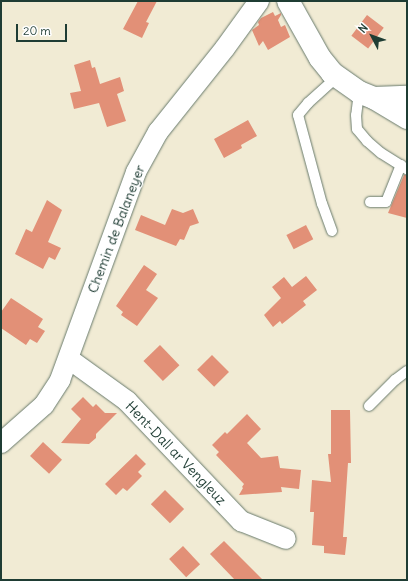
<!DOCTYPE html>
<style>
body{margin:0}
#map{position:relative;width:408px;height:581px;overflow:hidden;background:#f1ebd4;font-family:Delius,sans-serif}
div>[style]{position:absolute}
.building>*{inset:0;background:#e29077;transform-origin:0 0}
.roads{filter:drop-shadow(0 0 1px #687a6c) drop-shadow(0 0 1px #687a6c)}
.lane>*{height:10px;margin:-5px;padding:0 5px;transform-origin:5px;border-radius:5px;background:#fff}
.street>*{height:20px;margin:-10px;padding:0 10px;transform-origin:10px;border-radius:10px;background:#fff}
.secondary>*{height:22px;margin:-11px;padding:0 11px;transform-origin:11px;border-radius:11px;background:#fff}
span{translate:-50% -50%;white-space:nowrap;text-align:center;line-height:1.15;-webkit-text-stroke:3px #fff;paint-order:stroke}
.street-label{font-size:14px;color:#1f3d34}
.frame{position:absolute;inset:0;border:2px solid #1f3d34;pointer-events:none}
.north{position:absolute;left:352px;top:16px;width:40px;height:40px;-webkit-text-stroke:3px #fff;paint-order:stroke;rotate:311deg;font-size:11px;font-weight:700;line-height:16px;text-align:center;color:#1f3d34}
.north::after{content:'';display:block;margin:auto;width:14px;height:18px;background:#1f3d34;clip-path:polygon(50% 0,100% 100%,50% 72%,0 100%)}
.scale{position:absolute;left:16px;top:24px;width:51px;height:18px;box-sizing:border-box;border:2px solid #1f3d34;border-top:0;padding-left:5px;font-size:12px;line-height:14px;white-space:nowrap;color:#1f3d34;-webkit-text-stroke:3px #fff;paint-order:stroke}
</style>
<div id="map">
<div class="building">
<i style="clip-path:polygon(138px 1px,157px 1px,146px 22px,149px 23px,142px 38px,123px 29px)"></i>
<i style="clip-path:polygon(273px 12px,275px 16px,281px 13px,281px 15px,278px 20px,281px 27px,285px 25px,290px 37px,268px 50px,263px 41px,259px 46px,252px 30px,259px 25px,258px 22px,261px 18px)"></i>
<i style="left:367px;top:15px;width:21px;height:26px;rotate:37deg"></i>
<i style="clip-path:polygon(90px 60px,92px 68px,95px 67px,100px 84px,120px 77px,124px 91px,117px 94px,126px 121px,107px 127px,99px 103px,74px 109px,70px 93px,81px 91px,74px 65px)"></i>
<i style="clip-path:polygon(248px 120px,257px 136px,241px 145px,242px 148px,224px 158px,214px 139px)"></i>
<i style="clip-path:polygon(404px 175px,407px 175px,407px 218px,388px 213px)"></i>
<i style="clip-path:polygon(47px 200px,62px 210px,48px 242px,61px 248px,55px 260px,49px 257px,43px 269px,15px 254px,26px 229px,32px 232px)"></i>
<i style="clip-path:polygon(172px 209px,183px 213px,193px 209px,199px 223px,190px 226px,184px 240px,180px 239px,176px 246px,135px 230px,141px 215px,165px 225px)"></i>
<i style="left:306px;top:225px;width:16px;height:22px;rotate:63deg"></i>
<i style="clip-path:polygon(144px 265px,157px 274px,146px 290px,158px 298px,137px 326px,121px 315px,123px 312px,116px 306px)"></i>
<i style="clip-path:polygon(306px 276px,317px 290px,303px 301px,306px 305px,282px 324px,280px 321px,273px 327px,264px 315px,281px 298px,272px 287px,284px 277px,292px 287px)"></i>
<i style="clip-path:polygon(11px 298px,43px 319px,38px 327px,45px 331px,37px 343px,30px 339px,26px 345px,1px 328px,1px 312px)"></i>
<i style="left:160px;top:345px;width:28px;height:23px;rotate:46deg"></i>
<i style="left:212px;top:355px;width:24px;height:21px;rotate:45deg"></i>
<i style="clip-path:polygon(83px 397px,93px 407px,96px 404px,105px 413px,117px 413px,96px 434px,96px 438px,89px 444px,61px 443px,81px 419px,71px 409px)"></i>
<i style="clip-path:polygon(331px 410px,350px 410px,351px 463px,348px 463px,343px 537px,347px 537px,345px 555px,324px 553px,324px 546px,312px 545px,314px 512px,310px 512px,312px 480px,331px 482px,328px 454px,331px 454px)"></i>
<i style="clip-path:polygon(247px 414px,261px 429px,247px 443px,261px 458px,278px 456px,280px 468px,301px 470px,299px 489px,281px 487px,282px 492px,239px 495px,243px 488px,242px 487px,244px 484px,216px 455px,219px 452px,212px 445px,225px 432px,227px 434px)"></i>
<i style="left:43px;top:442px;width:26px;height:19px;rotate:43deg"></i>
<i style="clip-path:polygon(136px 454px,146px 464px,138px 472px,142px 476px,127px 491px,123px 488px,116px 495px,105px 484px)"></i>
<i style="left:165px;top:490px;width:27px;height:20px;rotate:45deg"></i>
<i style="clip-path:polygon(224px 541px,263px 580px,235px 580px,210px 554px)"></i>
<i style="left:183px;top:546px;width:25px;height:19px;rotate:47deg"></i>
</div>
<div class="roads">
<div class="lane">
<i style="left:359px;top:92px;width:23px;rotate:97deg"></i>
<i style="left:356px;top:115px;width:14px;rotate:86deg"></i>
<i style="left:357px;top:129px;width:16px;rotate:50deg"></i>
<i style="left:367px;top:141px;width:18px;rotate:41deg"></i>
<i style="left:381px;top:153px;width:31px;rotate:32deg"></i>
<i style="left:370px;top:202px;width:16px"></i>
<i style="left:386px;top:202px;width:40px;rotate:-68deg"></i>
<i style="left:332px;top:231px;width:29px;rotate:-110deg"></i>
<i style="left:322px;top:204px;width:92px;rotate:-105.1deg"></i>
<i style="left:298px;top:115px;width:16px;rotate:-50deg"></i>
<i style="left:308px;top:103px;width:39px;rotate:-42deg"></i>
<i style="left:369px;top:406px;width:37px;rotate:-45deg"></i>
<i style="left:395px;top:380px;width:15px;rotate:-37deg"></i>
</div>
<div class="street">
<i style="left:69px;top:359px;width:72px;rotate:35.9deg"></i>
<i style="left:127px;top:401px;width:166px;rotate:46.5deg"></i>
<i style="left:241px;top:521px;width:48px;rotate:21.8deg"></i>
<i style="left:1px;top:443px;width:57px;rotate:-41.5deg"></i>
<i style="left:44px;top:405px;width:30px;rotate:-57deg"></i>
<i style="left:60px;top:380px;width:221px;rotate:-69.9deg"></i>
<i style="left:136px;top:172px;width:46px;rotate:-61.2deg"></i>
<i style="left:158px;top:132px;width:107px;rotate:-51.4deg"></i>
<i style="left:225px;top:48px;width:58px;rotate:-54.1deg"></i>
</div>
<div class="secondary">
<i style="left:288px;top:1px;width:65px;rotate:60.7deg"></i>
<i style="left:320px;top:58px;width:19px;rotate:51deg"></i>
<i style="left:332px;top:73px;width:33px;rotate:35deg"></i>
<i style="left:359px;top:92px;width:16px;rotate:22deg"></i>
<i style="left:374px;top:98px;width:39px;rotate:31deg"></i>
<i style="left:374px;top:98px;width:33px;rotate:-2deg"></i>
</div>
</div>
<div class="street-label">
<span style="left:116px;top:229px;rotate:-69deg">Chemin de Balaneyer</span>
<span style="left:176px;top:453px;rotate:46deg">Hent-Dall ar Vengleuz</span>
</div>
<div class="frame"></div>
<div class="north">N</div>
<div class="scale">20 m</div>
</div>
